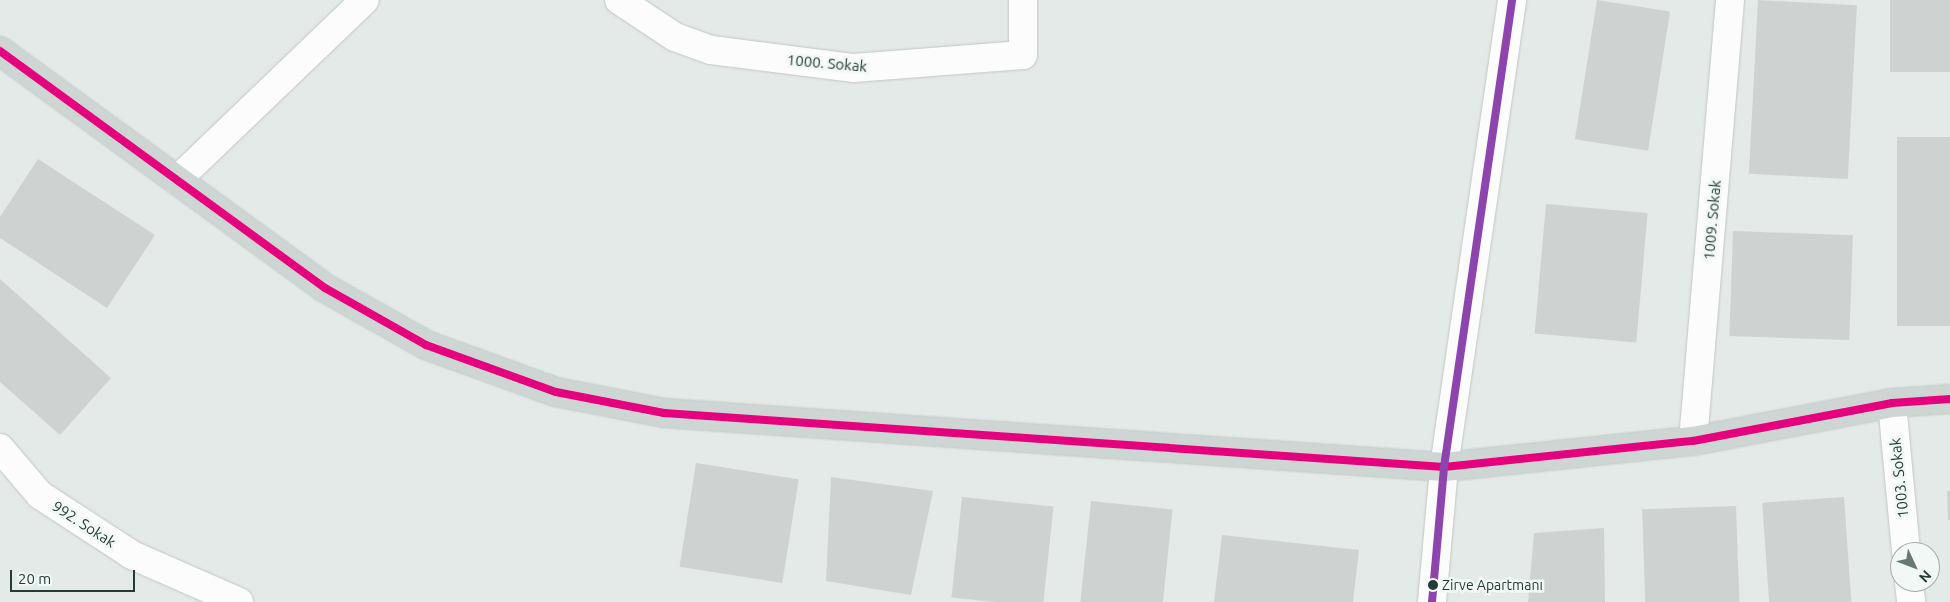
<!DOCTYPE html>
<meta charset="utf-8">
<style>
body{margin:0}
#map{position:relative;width:1950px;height:602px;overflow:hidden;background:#e4eae7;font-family:Ubuntu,sans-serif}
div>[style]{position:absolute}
.building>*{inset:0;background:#ced3d1;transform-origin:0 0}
.roads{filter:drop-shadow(0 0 1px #c1c7c4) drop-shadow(0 0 1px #c1c7c4)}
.minor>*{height:28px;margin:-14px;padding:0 14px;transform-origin:14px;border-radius:14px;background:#fbfcfb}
.major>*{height:28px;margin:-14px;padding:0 14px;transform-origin:14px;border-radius:14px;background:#ced6d3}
.bus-1>*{height:8px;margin:-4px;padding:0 4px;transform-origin:4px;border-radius:4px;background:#e5007d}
.bus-2>*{height:8px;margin:-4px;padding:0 4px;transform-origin:4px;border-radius:4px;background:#8e44ad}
.dots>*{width:14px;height:14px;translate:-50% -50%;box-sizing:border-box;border:2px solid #f2f8f6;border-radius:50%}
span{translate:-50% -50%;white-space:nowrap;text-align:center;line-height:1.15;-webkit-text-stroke:5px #f2f8f6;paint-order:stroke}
.bus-label{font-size:14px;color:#233c37}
.left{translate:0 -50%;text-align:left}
.street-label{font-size:15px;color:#233c37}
.north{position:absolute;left:1890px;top:542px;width:50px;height:50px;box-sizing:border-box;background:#f2f8f6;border:1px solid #9fadaa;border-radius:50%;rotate:133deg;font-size:14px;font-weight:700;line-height:20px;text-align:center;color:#233c37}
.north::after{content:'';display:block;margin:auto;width:18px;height:22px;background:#677975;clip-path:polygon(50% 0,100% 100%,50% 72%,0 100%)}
.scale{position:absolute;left:10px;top:570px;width:125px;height:22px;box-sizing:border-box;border:2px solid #233c37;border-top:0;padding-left:6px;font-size:15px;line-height:18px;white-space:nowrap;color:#233c37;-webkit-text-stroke:4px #f2f8f6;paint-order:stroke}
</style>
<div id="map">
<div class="building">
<i style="left:1597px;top:0;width:74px;height:141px;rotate:9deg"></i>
<i style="left:1758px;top:0;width:99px;height:174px;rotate:3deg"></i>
<i style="left:1890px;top:0;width:60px;height:72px"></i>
<i style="left:1950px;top:137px;width:189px;height:53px;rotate:90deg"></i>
<i style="clip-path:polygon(38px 159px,155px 235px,107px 308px,0 238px,0 217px)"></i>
<i style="left:1546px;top:204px;width:102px;height:130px;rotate:5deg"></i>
<i style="left:1733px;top:231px;width:120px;height:105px;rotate:2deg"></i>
<i style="clip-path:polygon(0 279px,111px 378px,60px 435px,0 382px)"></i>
<i style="left:696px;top:463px;width:104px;height:105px;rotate:9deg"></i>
<i style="clip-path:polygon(831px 477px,933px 491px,911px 595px,826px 581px)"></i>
<i style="clip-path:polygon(1947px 491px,1950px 491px,1950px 520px,1948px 520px)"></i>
<i style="left:962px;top:497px;width:92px;height:101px;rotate:6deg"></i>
<i style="left:1844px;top:497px;width:105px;height:82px;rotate:86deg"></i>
<i style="left:1091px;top:501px;width:82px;height:102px;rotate:6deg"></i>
<i style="left:1736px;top:506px;width:96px;height:94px;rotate:88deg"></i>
<i style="clip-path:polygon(1604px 528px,1605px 602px,1528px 602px,1534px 533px)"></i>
<i style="clip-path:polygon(1222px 535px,1359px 550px,1353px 602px,1214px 602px)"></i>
</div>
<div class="roads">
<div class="minor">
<i style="left:619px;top:0;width:67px;rotate:33.5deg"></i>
<i style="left:675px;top:37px;width:38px;rotate:20deg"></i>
<i style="left:711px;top:50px;width:144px;rotate:7.2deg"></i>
<i style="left:854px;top:68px;width:169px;rotate:-4.4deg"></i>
<i style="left:1023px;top:55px;width:55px;rotate:-90deg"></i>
<i style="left:177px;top:180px;width:260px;rotate:-43.8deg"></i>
<i style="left:1892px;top:403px;width:150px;rotate:84.6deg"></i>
<i style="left:1693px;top:441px;width:443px;rotate:-85.2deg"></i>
<i style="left:0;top:448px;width:62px;rotate:49.6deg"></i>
<i style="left:40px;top:495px;width:110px;rotate:33.1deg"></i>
<i style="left:132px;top:555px;width:117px;rotate:23.7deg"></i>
<i style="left:1909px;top:582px;width:20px;rotate:84deg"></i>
<i style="left:1432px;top:602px;width:136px;rotate:-84.9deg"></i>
<i style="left:1444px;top:467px;width:472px;rotate:-81.7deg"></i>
</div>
<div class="major">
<i style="left:0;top:51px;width:402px;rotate:36.1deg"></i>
<i style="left:325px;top:288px;width:116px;rotate:29.4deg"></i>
<i style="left:426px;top:345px;width:138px;rotate:19.9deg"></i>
<i style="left:556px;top:392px;width:110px;rotate:11deg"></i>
<i style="left:664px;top:413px;width:782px;rotate:3.96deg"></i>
<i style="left:1444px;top:467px;width:250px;rotate:-6deg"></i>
<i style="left:1693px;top:441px;width:203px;rotate:-10.8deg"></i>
<i style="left:1892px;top:403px;width:58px;rotate:-3.9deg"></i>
</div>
</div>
<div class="bus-1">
<i style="left:0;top:51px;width:402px;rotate:36.1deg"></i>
<i style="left:325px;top:288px;width:116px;rotate:29.4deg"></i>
<i style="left:426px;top:345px;width:138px;rotate:19.9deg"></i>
<i style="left:556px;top:392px;width:110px;rotate:11deg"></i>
<i style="left:664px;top:413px;width:782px;rotate:3.96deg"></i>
<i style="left:1444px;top:467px;width:250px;rotate:-6deg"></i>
<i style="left:1693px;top:441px;width:203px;rotate:-10.8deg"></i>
<i style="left:1892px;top:403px;width:58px;rotate:-3.9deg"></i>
</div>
<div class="bus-2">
<i style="left:1432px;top:602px;width:136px;rotate:-84.9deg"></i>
<i style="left:1444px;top:467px;width:472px;rotate:-81.7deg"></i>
</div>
<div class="dots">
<i style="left:1433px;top:585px;background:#233c37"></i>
</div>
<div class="bus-label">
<span class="left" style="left:1442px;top:585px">Zirve Apartmanı</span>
</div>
<div class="street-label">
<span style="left:827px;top:63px;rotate:5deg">1000. Sokak</span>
<span style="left:1712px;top:220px;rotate:-85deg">1009. Sokak</span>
<span style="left:1899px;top:478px;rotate:-96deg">1003. Sokak</span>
<span style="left:84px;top:524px;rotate:33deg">992. Sokak</span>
</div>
<div class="north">N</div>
<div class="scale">20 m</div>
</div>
